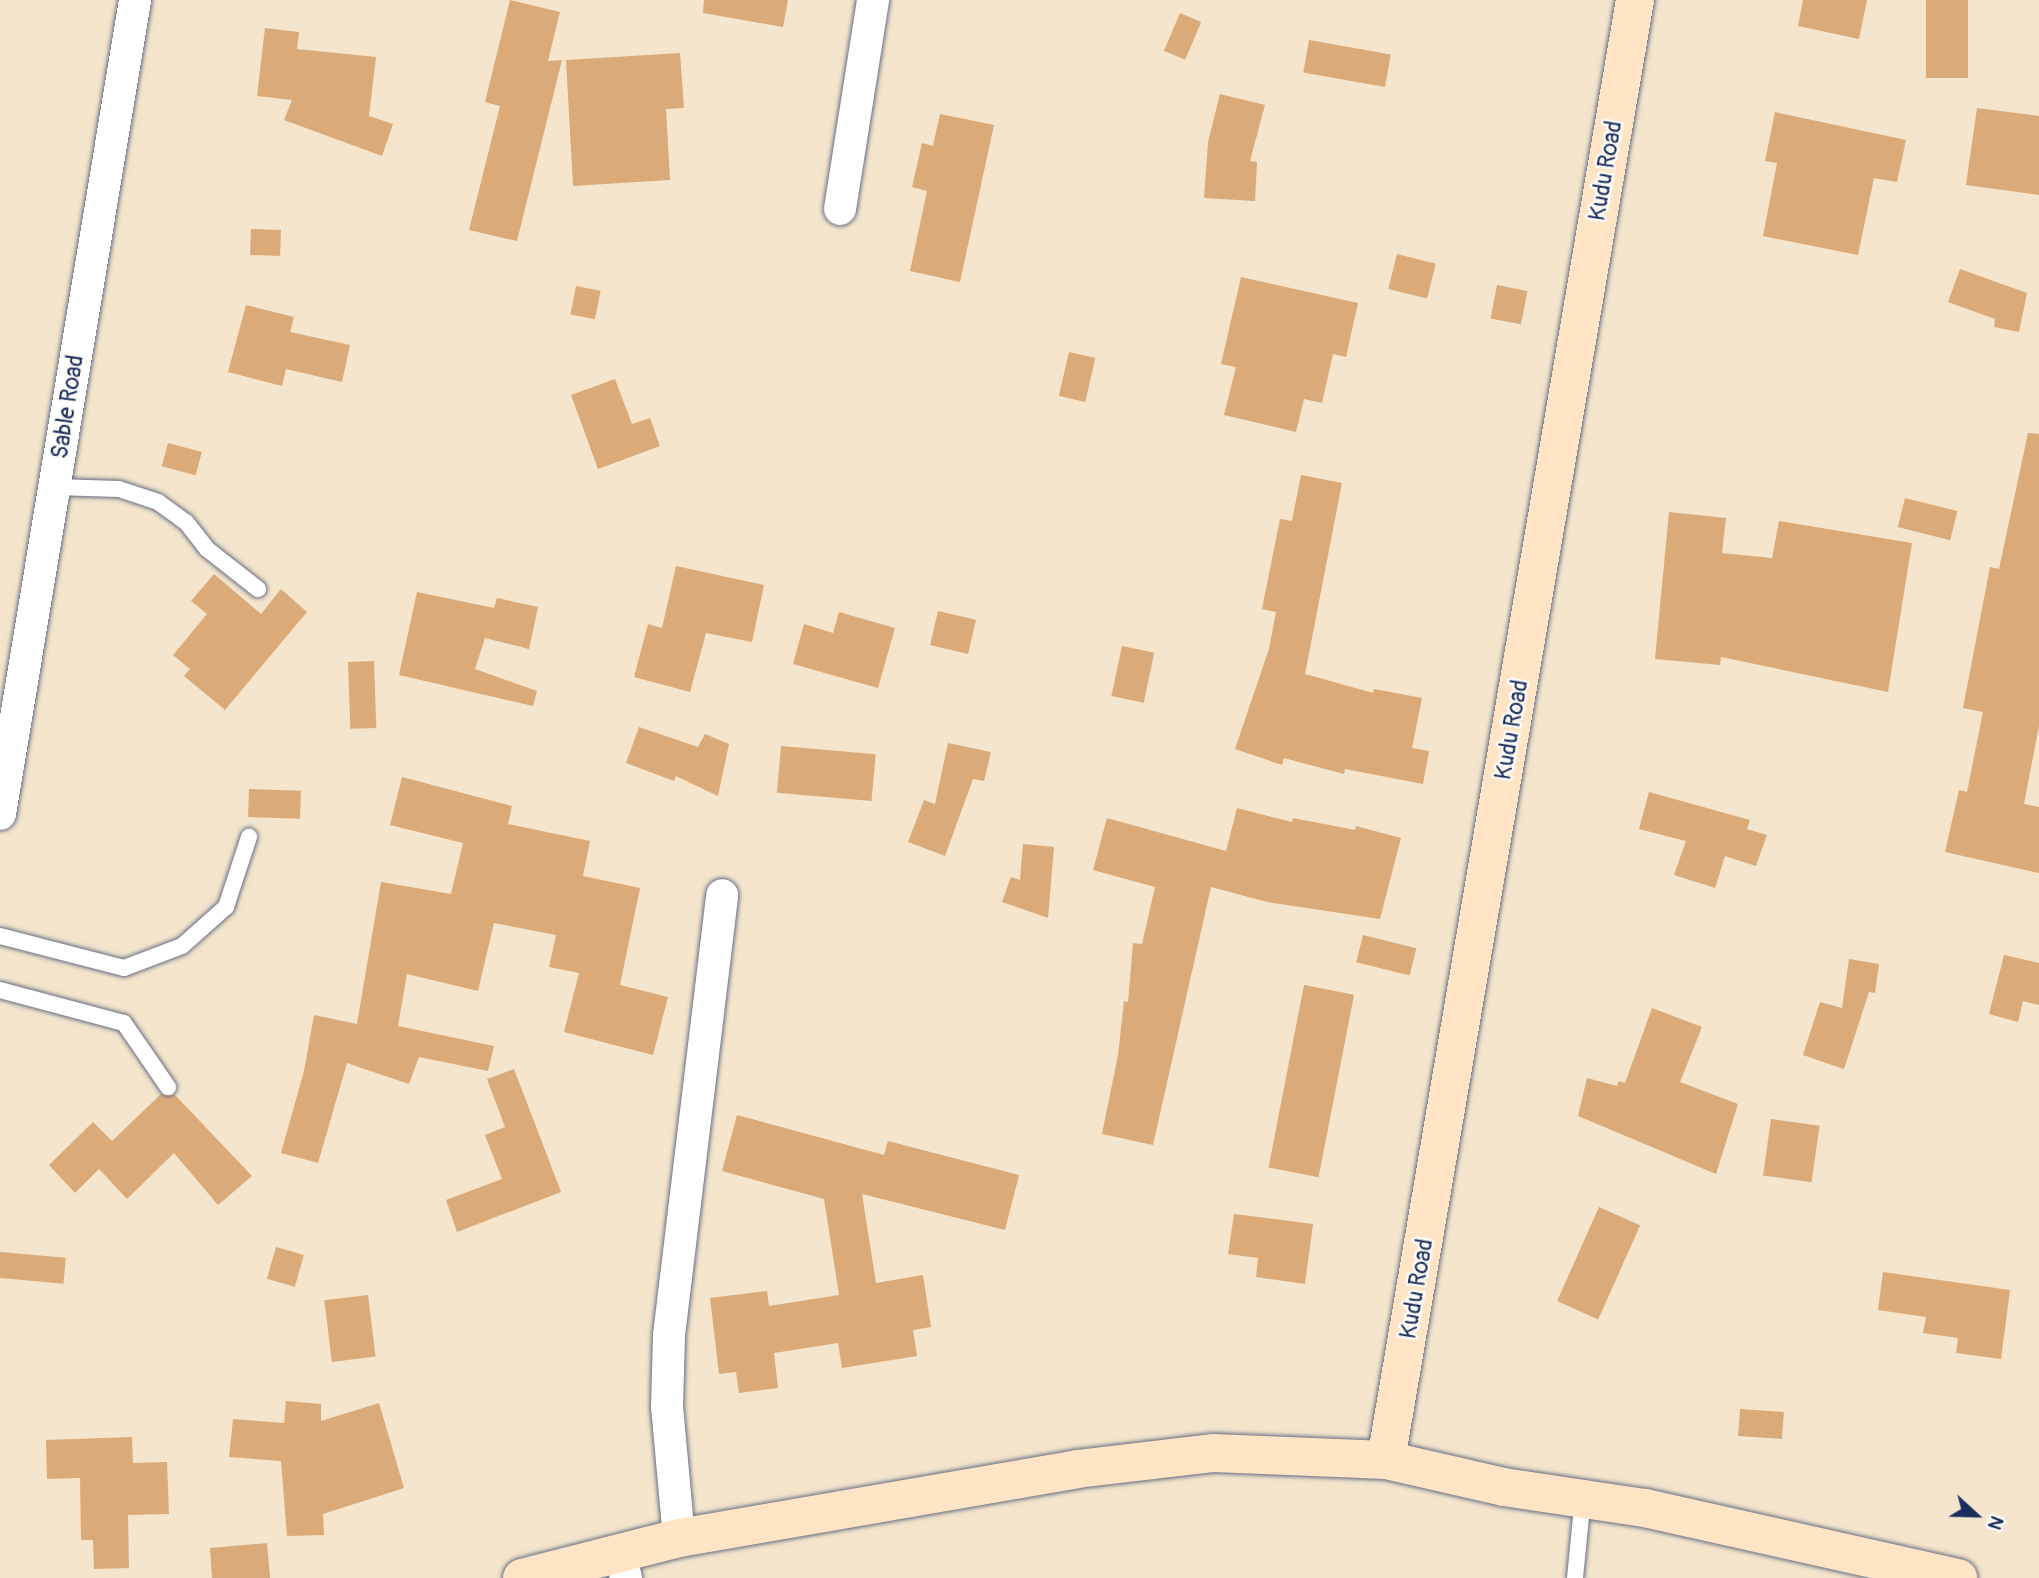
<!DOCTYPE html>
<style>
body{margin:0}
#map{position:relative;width:2039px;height:1578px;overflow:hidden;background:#f4e5cc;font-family:Pangolin,sans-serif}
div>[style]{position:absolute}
.building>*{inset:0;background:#dbaa79;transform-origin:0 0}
.roads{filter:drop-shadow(0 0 2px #676f84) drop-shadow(0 0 2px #676f84)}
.lane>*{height:16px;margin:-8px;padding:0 8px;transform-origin:8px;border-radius:8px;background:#fff}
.street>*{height:32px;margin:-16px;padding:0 16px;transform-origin:16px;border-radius:16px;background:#fff}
.secondary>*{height:38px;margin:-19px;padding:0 19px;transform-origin:19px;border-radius:19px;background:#ffe4c6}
span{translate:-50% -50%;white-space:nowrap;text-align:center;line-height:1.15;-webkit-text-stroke:5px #fdfcf7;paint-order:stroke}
.street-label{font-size:23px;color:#1b2f5e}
.north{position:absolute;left:1941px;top:1480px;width:70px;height:70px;-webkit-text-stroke:5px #fdfcf7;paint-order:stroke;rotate:112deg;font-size:19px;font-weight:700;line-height:28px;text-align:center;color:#1b2f5e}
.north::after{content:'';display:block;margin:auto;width:24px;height:32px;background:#1b2f5e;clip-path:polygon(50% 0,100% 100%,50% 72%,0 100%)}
</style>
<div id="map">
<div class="building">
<i style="clip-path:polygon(510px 0,560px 12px,548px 61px,562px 60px,517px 241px,469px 230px,500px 106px,485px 102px)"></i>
<i style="clip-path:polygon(704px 0,788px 0,783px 27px,703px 13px)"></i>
<i style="clip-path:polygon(1803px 0,1867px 0,1859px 39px,1798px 26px)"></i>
<i style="left:1926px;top:0;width:42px;height:78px"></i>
<i style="left:1180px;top:13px;width:23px;height:41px;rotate:23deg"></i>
<i style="clip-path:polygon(265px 28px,299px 32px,297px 49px,376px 57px,369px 116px,393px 124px,382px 156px,284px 120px,292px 100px,257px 96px)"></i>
<i style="left:1309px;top:40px;width:83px;height:33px;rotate:10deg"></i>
<i style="clip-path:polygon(680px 53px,684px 108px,666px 109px,670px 180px,573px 186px,566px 60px)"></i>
<i style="clip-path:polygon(1220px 94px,1265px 105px,1250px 161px,1257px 162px,1255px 201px,1204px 198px,1208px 142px)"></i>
<i style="clip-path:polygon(1977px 108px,2039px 116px,2039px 195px,1966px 185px)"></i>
<i style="clip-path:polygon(1775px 112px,1906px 140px,1897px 182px,1874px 178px,1858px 255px,1763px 236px,1777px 163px,1765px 161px)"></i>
<i style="clip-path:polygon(940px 114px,994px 125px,960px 282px,910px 271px,927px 191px,912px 187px,922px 143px,933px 146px)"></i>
<i style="left:251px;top:229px;width:30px;height:26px;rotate:2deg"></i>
<i style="left:1397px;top:254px;width:40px;height:36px;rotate:14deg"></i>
<i style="clip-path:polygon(1960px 269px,2027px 293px,2019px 332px,1994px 327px,1995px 319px,1948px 302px)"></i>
<i style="clip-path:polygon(1241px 277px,1358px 303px,1346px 357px,1333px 354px,1322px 403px,1304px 399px,1296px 432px,1224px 415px,1236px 367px,1221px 364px)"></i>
<i style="left:1497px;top:285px;width:31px;height:34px;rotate:11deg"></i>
<i style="left:576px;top:286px;width:25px;height:29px;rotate:11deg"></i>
<i style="clip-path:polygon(246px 305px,294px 317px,290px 332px,350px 345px,342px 382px,286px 369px,282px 386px,228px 372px)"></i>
<i style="left:1069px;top:352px;width:27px;height:45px;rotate:13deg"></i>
<i style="clip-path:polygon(615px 379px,632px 424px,650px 418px,660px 446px,598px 469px,571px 395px)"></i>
<i style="clip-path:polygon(2028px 433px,2039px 434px,2039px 726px,2024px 804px,2039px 807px,2039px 873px,1945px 852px,1959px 790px,1967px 792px,1983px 712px,1963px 708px,1990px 567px,1999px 569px)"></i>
<i style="left:168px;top:443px;width:35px;height:24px;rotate:15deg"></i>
<i style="clip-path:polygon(1301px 475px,1342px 483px,1305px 674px,1373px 693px,1374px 689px,1422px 698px,1412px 748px,1429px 751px,1423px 784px,1345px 769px,1344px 774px,1284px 758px,1282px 765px,1235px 749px,1269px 649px,1276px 612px,1262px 609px,1280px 519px,1292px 521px)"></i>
<i style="left:1905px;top:498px;width:54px;height:30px;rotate:14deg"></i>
<i style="clip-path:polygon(1669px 512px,1726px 518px,1722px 553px,1772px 558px,1779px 521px,1912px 543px,1888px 692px,1721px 657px,1720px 665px,1655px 659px)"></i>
<i style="clip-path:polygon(676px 566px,764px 585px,752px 642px,706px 633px,690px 692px,634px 677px,648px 624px,662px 628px)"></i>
<i style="clip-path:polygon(214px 574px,261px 614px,281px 589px,307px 612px,225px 710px,184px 676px,190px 669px,173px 655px,207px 614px,191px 601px)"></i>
<i style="clip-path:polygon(417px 592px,494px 608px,497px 598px,538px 607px,529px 649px,485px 638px,475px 669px,537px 691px,533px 706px,399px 675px)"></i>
<i style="left:938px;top:611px;width:39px;height:35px;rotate:13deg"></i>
<i style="clip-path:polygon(839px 612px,895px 628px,878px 688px,793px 664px,804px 624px,833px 633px)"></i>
<i style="left:1122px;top:646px;width:33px;height:51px;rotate:12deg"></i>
<i style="left:374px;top:661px;width:67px;height:26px;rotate:88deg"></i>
<i style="clip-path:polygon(639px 727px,698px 747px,705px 734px,729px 744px,718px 796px,676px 776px,674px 781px,626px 763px)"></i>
<i style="clip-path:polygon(948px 743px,991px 752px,984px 781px,973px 779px,945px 856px,908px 842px,924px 800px,935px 804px)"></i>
<i style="left:781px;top:746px;width:95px;height:47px;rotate:5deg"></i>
<i style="clip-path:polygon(402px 777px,512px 806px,508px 824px,590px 841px,583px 876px,640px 888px,620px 985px,668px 997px,653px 1055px,564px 1032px,579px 973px,549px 967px,556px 935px,494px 923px,478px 991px,407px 974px,398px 1026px,494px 1046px,488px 1071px,419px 1057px,409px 1084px,347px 1063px,318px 1163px,281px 1153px,304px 1071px,314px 1015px,357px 1024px,381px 882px,451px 894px,463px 843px,390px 825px)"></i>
<i style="left:249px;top:789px;width:52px;height:28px;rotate:2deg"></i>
<i style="clip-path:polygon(1649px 792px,1750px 820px,1747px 829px,1767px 835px,1756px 866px,1725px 856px,1715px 888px,1674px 875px,1686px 841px,1639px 829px)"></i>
<i style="clip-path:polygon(1237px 808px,1292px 822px,1293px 818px,1355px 830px,1356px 826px,1401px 838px,1380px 919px,1267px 902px,1211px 887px,1153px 1145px,1102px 1134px,1118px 1055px,1124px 1001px,1128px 1002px,1133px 943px,1142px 944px,1155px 887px,1093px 870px,1107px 818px,1226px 851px)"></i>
<i style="clip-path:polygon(1023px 844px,1054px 847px,1048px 918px,1002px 902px,1011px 877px,1020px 880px)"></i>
<i style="left:1363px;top:935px;width:55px;height:28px;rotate:14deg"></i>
<i style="clip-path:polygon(2004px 955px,2039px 963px,2039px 1005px,2023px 1001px,2018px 1022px,1989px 1014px)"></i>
<i style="clip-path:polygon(1849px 959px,1879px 964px,1875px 993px,1869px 992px,1844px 1069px,1803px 1055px,1820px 1002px,1842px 1008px)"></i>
<i style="left:1304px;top:985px;width:51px;height:186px;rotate:11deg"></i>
<i style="clip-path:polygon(1652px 1008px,1702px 1027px,1680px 1082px,1738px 1104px,1716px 1174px,1578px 1116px,1587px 1078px,1617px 1086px,1619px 1081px,1625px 1083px)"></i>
<i style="clip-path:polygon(514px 1069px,561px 1192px,457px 1232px,446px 1200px,502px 1179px,485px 1135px,505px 1127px,487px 1079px)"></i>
<i style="clip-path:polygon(161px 1094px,175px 1095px,252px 1176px,218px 1205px,174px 1153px,127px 1199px,99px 1169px,75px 1193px,49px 1165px,93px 1122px,112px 1141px)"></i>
<i style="clip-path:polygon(737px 1115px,884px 1155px,888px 1141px,1019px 1175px,1005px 1230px,862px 1194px,876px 1283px,923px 1275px,931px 1327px,913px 1330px,917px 1356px,842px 1368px,838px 1343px,774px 1353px,778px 1388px,739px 1393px,736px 1372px,719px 1374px,710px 1298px,767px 1291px,769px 1306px,839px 1295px,824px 1199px,722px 1171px)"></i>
<i style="left:1771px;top:1119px;width:49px;height:57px;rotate:8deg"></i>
<i style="left:1599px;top:1207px;width:45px;height:103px;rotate:24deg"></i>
<i style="clip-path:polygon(1234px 1214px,1313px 1224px,1305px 1284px,1256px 1277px,1258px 1258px,1228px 1254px)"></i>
<i style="left:276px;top:1247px;width:29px;height:33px;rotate:16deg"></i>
<i style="left:0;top:1252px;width:66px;height:26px;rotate:5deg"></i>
<i style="clip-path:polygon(1883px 1272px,2010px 1290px,2001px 1359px,1956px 1353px,1958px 1338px,1923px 1333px,1926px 1317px,1878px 1310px)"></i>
<i style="left:368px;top:1295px;width:62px;height:44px;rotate:83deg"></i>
<i style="clip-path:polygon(286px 1401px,321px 1404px,321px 1421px,379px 1403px,404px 1488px,323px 1514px,324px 1535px,287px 1536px,281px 1461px,229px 1457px,233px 1419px,284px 1423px)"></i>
<i style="left:1740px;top:1409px;width:44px;height:27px;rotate:4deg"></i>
<i style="clip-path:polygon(132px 1437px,133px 1463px,167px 1462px,169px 1514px,128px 1515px,129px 1568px,94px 1569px,93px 1540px,81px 1540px,80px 1478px,47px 1479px,46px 1440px)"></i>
<i style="clip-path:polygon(267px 1543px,270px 1578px,212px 1578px,210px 1548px)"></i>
</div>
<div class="roads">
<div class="lane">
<i style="left:55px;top:487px;width:64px;rotate:1.8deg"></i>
<i style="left:119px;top:489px;width:41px;rotate:18.4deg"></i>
<i style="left:158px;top:502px;width:34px;rotate:36deg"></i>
<i style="left:186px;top:522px;width:34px;rotate:52deg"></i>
<i style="left:207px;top:549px;width:65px;rotate:38.1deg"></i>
<i style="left:0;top:936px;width:128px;rotate:14.5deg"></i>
<i style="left:124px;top:968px;width:62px;rotate:-20.8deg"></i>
<i style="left:182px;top:946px;width:59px;rotate:-41.6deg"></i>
<i style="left:226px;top:907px;width:74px;rotate:-71.8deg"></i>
<i style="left:0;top:990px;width:128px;rotate:14.9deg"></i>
<i style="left:124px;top:1023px;width:78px;rotate:55.5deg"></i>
<i style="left:1575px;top:1578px;width:81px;rotate:-84.4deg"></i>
</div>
<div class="street">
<i style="left:840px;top:209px;width:212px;rotate:-81deg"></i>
<i style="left:0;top:814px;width:825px;rotate:-80.58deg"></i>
<i style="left:679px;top:1538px;width:132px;rotate:-95.2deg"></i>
<i style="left:667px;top:1407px;width:72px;rotate:-88.4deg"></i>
<i style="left:669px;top:1335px;width:443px;rotate:-83.1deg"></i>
<i style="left:620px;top:1552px;width:27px;rotate:77deg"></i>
</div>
<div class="secondary">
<i style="left:1386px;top:1460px;width:1481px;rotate:-80.32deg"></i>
<i style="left:522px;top:1578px;width:162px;rotate:-14.3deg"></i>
<i style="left:679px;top:1538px;width:404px;rotate:-9.8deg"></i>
<i style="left:1077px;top:1469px;width:138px;rotate:-6.7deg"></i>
<i style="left:1214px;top:1453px;width:172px;rotate:2.3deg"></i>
<i style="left:1386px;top:1460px;width:121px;rotate:12.9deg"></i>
<i style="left:1504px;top:1487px;width:143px;rotate:8.5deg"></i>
<i style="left:1645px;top:1508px;width:321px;rotate:12.6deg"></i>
</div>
</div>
<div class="street-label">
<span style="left:1606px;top:171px;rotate:-80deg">Kudu Road</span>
<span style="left:68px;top:407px;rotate:-81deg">Sable Road</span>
<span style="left:1512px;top:730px;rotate:-80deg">Kudu Road</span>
<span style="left:1417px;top:1289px;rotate:-80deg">Kudu Road</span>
</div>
<div class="north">N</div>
</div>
